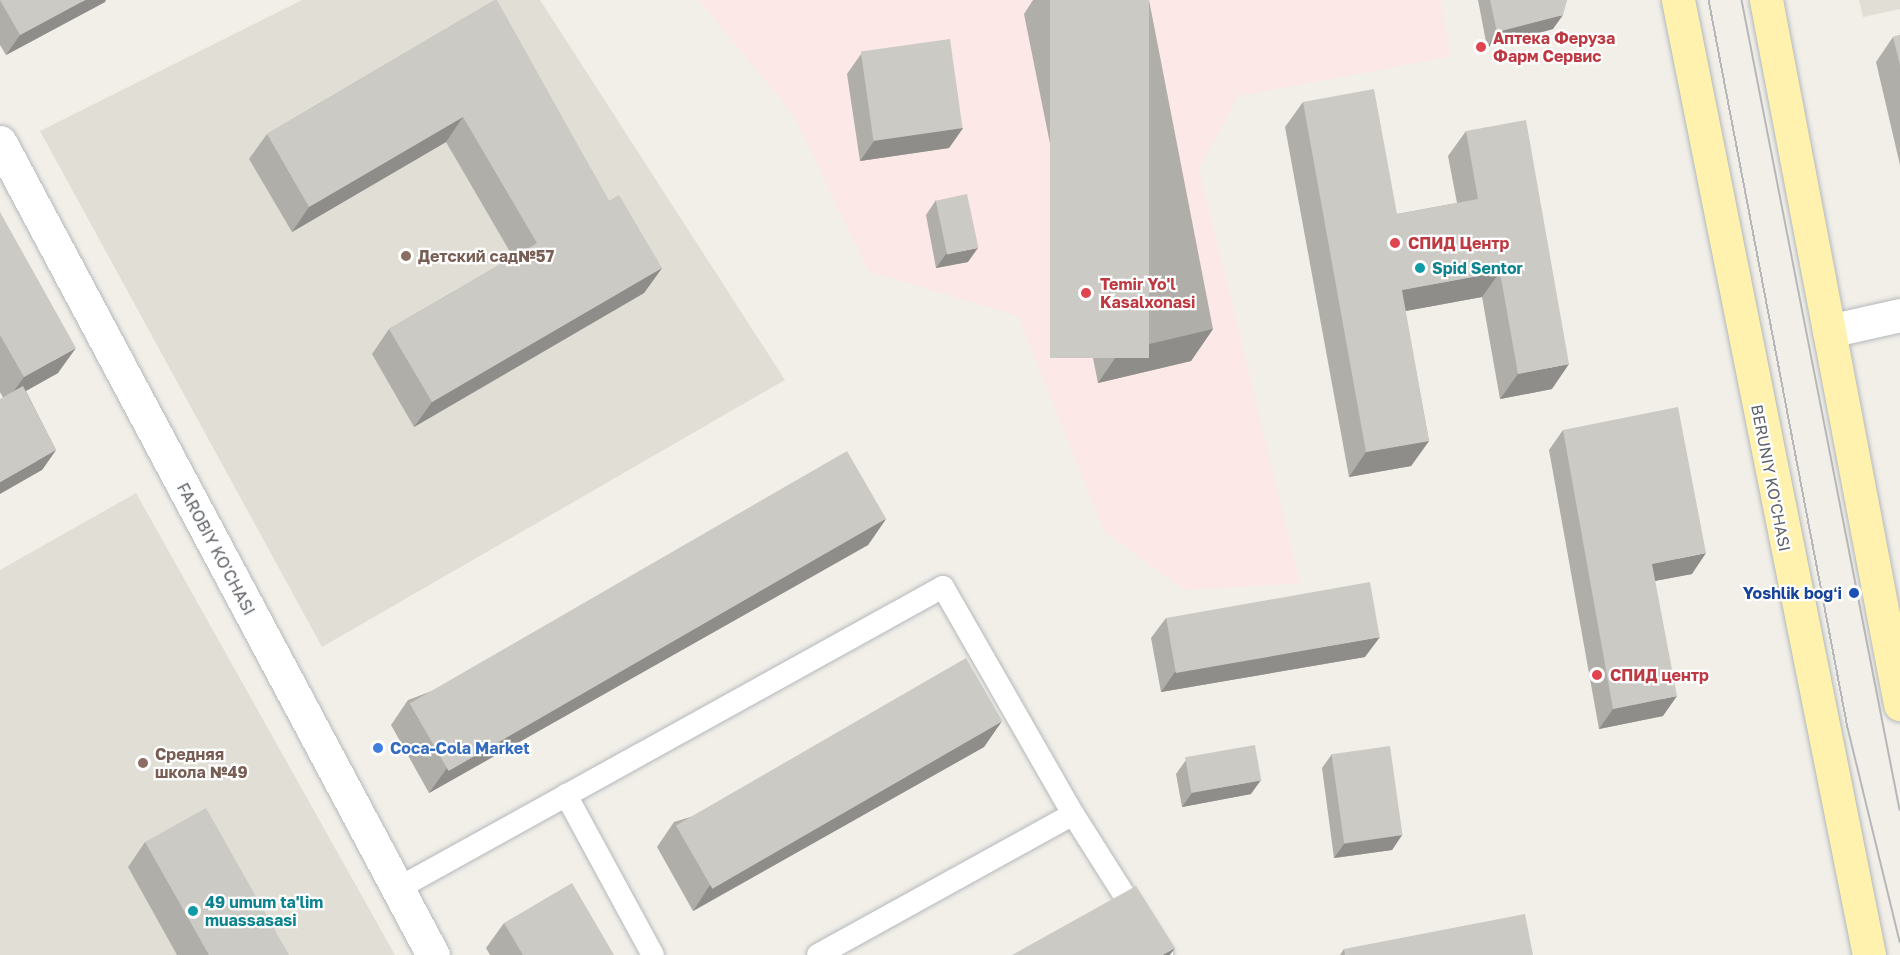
<!DOCTYPE html>
<meta charset="utf-8">
<style>
body{margin:0}
#map{position:relative;width:1900px;height:955px;overflow:hidden;background:#f1efe8;font-family:"Golos Text",sans-serif}
div>[style]{position:absolute}
.education>*{inset:0;background:#e1ded6}
.medical>*{inset:0;background:#fce8e6}
.roads{filter:drop-shadow(0 0 2px #b5b8bc) drop-shadow(0 0 2px #b5b8bc)}
.lane>*{height:22px;margin:-11px;padding:0 11px;transform-origin:11px;border-radius:11px;background:#fff}
.street>*{height:33px;margin:-16.5px;padding:0 16.5px;transform-origin:16.5px;border-radius:16.5px;background:#fff}
.primary>*{height:33px;margin:-16.5px;padding:0 16.5px;transform-origin:16.5px;border-radius:16.5px;background:#fff2af}
.tram>*{height:1.5px;margin:-0.75px;padding:0 0.75px;transform-origin:0.75px;border-radius:0.75px;background:#b6b7b8}
.wall>*{inset:0;background:#afaea9}
.shaded-wall>*{inset:0;background:#8f8d8a}
.building>*{inset:0;background:#cccac5;transform-origin:0 0}
.dots>*{width:16px;height:16px;translate:-50% -50%;box-sizing:border-box;border:3px solid #fff;border-radius:50%}
span{translate:-50% -50%;white-space:nowrap;text-align:center;line-height:1.15;-webkit-text-stroke:4.5px #fff;paint-order:stroke}
.health-label{font-size:16px;color:#be3a42;font-weight:700}
.left{translate:0 -50%;text-align:left}
.education-label{font-size:16px;color:#785e54;font-weight:700}
.culture-label{font-size:16px;color:#0d838f;font-weight:700}
.street-label{font-size:16px;color:#5f6368}
.transit-label{font-size:16px;color:#164399;font-weight:700}
.right{translate:-100% -50%;text-align:right}
.shop-label{font-size:16px;color:#366cbe;font-weight:700}
</style>
<div id="map">
<div class="education">
<i style="clip-path:polygon(302px 0,540px 0,785px 380px,322px 647px,40px 131px)"></i>
<i style="clip-path:polygon(1859px 0,1900px 0,1900px 9px,1863px 17px)"></i>
<i style="clip-path:polygon(136px 493px,395px 955px,0 955px,0 570px)"></i>
</div>
<div class="medical">
<i style="clip-path:polygon(699px 0,1441px 0,1450px 57px,1238px 96px,1199px 169px,1300px 583px,1184px 590px,1104px 531px,1018px 316px,868px 271px,794px 116px)"></i>
</div>
<div class="roads">
<div class="lane">
<i style="left:566px;top:795px;width:182px;rotate:61.5deg"></i>
<i style="left:397px;top:889px;width:624px;rotate:-28.95deg"></i>
<i style="left:943px;top:587px;width:262px;rotate:60.2deg"></i>
<i style="left:1073px;top:814px;width:167px;rotate:57.7deg"></i>
<i style="left:818px;top:955px;width:291px;rotate:-28.9deg"></i>
</div>
<div class="street">
<i style="left:0;top:142px;width:921px;rotate:61.96deg"></i>
<i style="left:1829px;top:331px;width:73px;rotate:-12.7deg"></i>
</div>
<div class="primary">
<i style="left:1678px;top:0;width:974px;rotate:78.69deg"></i>
<i style="left:1766px;top:0;width:717px;rotate:79.22deg"></i>
</div>
</div>
<div class="tram">
<i style="left:1709px;top:0;width:741px;rotate:79.19deg"></i>
<i style="left:1848px;top:728px;width:220px;rotate:76.3deg"></i>
<i style="left:1742px;top:0;width:825px;rotate:78.96deg"></i>
</div>
<div class="wall">
<i style="clip-path:polygon(0 0,105px 2px,6px 55px,0 45px)"></i>
<i style="clip-path:polygon(495px 0,609px 201px,662px 268px,644px 293px,414px 427px,372px 354px,389px 329px,513px 257px,446px 142px,292px 232px,249px 159px,267px 134px)"></i>
<i style="clip-path:polygon(1033px 0,1149px 0,1213px 329px,1191px 361px,1098px 383px,1024px 14px)"></i>
<i style="clip-path:polygon(1478px 0,1567px 0,1553px 29px,1487px 47px)"></i>
<i style="clip-path:polygon(1900px 35px,1900px 165px,1876px 62px,1893px 37px)"></i>
<i style="clip-path:polygon(861px 54px,963px 128px,949px 148px,860px 161px,847px 74px)"></i>
<i style="clip-path:polygon(1303px 102px,1397px 214px,1457px 203px,1448px 156px,1466px 131px,1552px 389px,1500px 399px,1482px 297px,1405px 311px,1429px 441px,1411px 466px,1349px 477px,1285px 127px)"></i>
<i style="clip-path:polygon(936px 200px,968px 262px,936px 268px,926px 215px)"></i>
<i style="clip-path:polygon(0 212px,58px 373px,26px 391px,56px 450px,42px 470px,0 392px)"></i>
<i style="clip-path:polygon(1563px 430px,1692px 574px,1655px 581px,1663px 716px,1599px 729px,1549px 450px)"></i>
<i style="clip-path:polygon(886px 519px,868px 545px,429px 793px,391px 725px,408px 700px)"></i>
<i style="clip-path:polygon(1166px 618px,1365px 657px,1161px 692px,1151px 638px)"></i>
<i style="clip-path:polygon(1002px 721px,984px 747px,693px 911px,657px 847px,674px 822px)"></i>
<i style="clip-path:polygon(1332px 754px,1402px 835px,1392px 850px,1334px 858px,1322px 768px)"></i>
<i style="clip-path:polygon(1186px 760px,1251px 794px,1182px 807px,1176px 774px)"></i>
<i style="clip-path:polygon(145px 842px,289px 955px,177px 955px,128px 867px)"></i>
<i style="clip-path:polygon(504px 923px,614px 955px,490px 955px,486px 948px)"></i>
<i style="clip-path:polygon(1344px 949px,1533px 955px,1340px 955px)"></i>
</div>
<div class="shaded-wall">
<i style="clip-path:polygon(85px 0,106px 0,105px 2px,6px 55px,20px 35px)"></i>
<i style="clip-path:polygon(1563px 15px,1553px 29px,1487px 47px,1497px 32px)"></i>
<i style="clip-path:polygon(463px 117px,446px 142px,292px 232px,309px 207px)"></i>
<i style="clip-path:polygon(963px 128px,949px 148px,860px 161px,874px 141px)"></i>
<i style="clip-path:polygon(978px 248px,968px 262px,936px 268px,946px 254px)"></i>
<i style="clip-path:polygon(662px 268px,644px 293px,414px 427px,432px 402px)"></i>
<i style="clip-path:polygon(1500px 272px,1482px 297px,1384px 315px,1402px 290px)"></i>
<i style="clip-path:polygon(1213px 329px,1191px 361px,1098px 383px,1120px 351px)"></i>
<i style="clip-path:polygon(76px 348px,58px 373px,6px 402px,24px 377px)"></i>
<i style="clip-path:polygon(1569px 364px,1552px 389px,1500px 399px,1518px 374px)"></i>
<i style="clip-path:polygon(1429px 441px,1411px 466px,1349px 477px,1366px 452px)"></i>
<i style="clip-path:polygon(56px 450px,42px 470px,0 494px,0 482px)"></i>
<i style="clip-path:polygon(886px 519px,868px 545px,429px 793px,447px 768px)"></i>
<i style="clip-path:polygon(1706px 553px,1692px 574px,1638px 584px,1652px 564px)"></i>
<i style="clip-path:polygon(1380px 637px,1365px 657px,1161px 692px,1175px 672px)"></i>
<i style="clip-path:polygon(1677px 696px,1663px 716px,1599px 729px,1613px 709px)"></i>
<i style="clip-path:polygon(1002px 721px,984px 747px,693px 911px,710px 885px)"></i>
<i style="clip-path:polygon(1261px 780px,1251px 794px,1182px 807px,1192px 793px)"></i>
<i style="clip-path:polygon(1402px 835px,1392px 850px,1334px 858px,1344px 844px)"></i>
<i style="clip-path:polygon(1175px 948px,1170px 955px,1162px 955px)"></i>
</div>
<div class="building">
<i style="clip-path:polygon(0 0,85px 0,20px 35px)"></i>
<i style="clip-path:polygon(495px 0,497px 0,609px 201px,619px 195px,662px 268px,432px 402px,389px 329px,537px 243px,463px 117px,309px 207px,267px 134px)"></i>
<i style="left:1050px;top:0;width:99px;height:358px"></i>
<i style="clip-path:polygon(1490px 0,1567px 0,1563px 15px,1497px 32px)"></i>
<i style="clip-path:polygon(1900px 35px,1900px 65px,1893px 37px)"></i>
<i style="left:950px;top:39px;width:90px;height:90px;rotate:82deg"></i>
<i style="clip-path:polygon(1374px 89px,1397px 214px,1478px 199px,1466px 131px,1526px 120px,1569px 364px,1518px 374px,1500px 272px,1402px 290px,1429px 441px,1366px 452px,1303px 102px)"></i>
<i style="left:967px;top:194px;width:55px;height:32px;rotate:78deg"></i>
<i style="clip-path:polygon(0 212px,76px 348px,24px 377px,0 335px)"></i>
<i style="clip-path:polygon(23px 386px,56px 450px,0 482px,0 399px)"></i>
<i style="clip-path:polygon(1678px 407px,1706px 553px,1652px 564px,1677px 696px,1613px 709px,1563px 430px)"></i>
<i style="left:847px;top:451px;width:78px;height:505px;rotate:60deg"></i>
<i style="left:1370px;top:582px;width:56px;height:207px;rotate:80deg"></i>
<i style="left:966px;top:658px;width:73px;height:335px;rotate:60deg"></i>
<i style="left:1255px;top:745px;width:36px;height:71px;rotate:80deg"></i>
<i style="left:1390px;top:746px;width:90px;height:59px;rotate:82deg"></i>
<i style="clip-path:polygon(206px 808px,289px 955px,209px 955px,145px 842px)"></i>
<i style="clip-path:polygon(572px 883px,614px 955px,523px 955px,504px 923px)"></i>
<i style="clip-path:polygon(1136px 886px,1175px 948px,1162px 955px,1012px 955px)"></i>
<i style="clip-path:polygon(1525px 914px,1533px 955px,1345px 955px,1344px 949px)"></i>
</div>
<div class="dots">
<i style="left:1481px;top:47px;background:#e0444e"></i>
<i style="left:1395px;top:243px;background:#e0444e"></i>
<i style="left:406px;top:256px;background:#8d6e63"></i>
<i style="left:1420px;top:268px;background:#0f9aa8"></i>
<i style="left:1086px;top:293px;background:#e0444e"></i>
<i style="left:1854px;top:593px;background:#1a4fb4"></i>
<i style="left:1597px;top:675px;background:#e0444e"></i>
<i style="left:378px;top:748px;background:#3f7fe0"></i>
<i style="left:143px;top:763px;background:#8d6e63"></i>
<i style="left:193px;top:911px;background:#0f9aa8"></i>
</div>
<div class="health-label">
<span class="left" style="left:1493px;top:47px">Аптека Феруза<br>Фарм Сервис</span>
<span class="left" style="left:1408px;top:243px">СПИД Центр</span>
<span class="left" style="left:1100px;top:293px">Temir Yo'l<br>Kasalxonasi</span>
<span class="left" style="left:1610px;top:675px">СПИД центр</span>
</div>
<div class="education-label">
<span class="left" style="left:418px;top:256px">Детский сад№57</span>
<span class="left" style="left:155px;top:763px">Средняя<br>школа №49</span>
</div>
<div class="culture-label">
<span class="left" style="left:1432px;top:268px">Spid Sentor</span>
<span class="left" style="left:205px;top:911px">49 umum ta'lim<br>muassasasi</span>
</div>
<div class="street-label">
<span style="left:1771px;top:478px;rotate:79deg">BERUNIY KO'CHASI</span>
<span style="left:216px;top:549px;rotate:62deg">FAROBIY KO'CHASI</span>
</div>
<div class="transit-label">
<span class="right" style="left:1842px;top:593px">Yoshlik bogʻi</span>
</div>
<div class="shop-label">
<span class="left" style="left:390px;top:748px">Coca-Cola Market</span>
</div>
</div>
